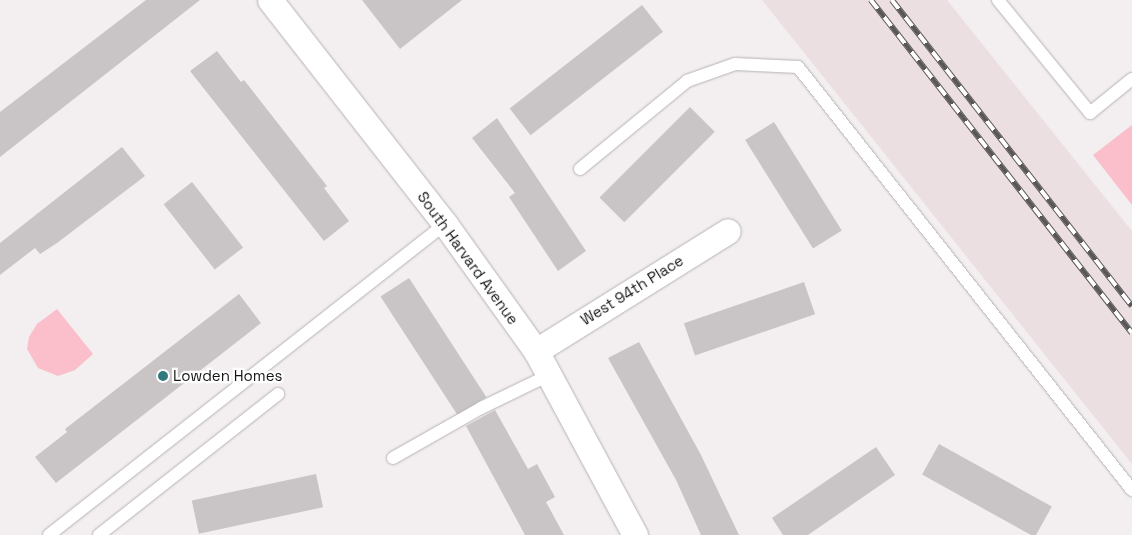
<!DOCTYPE html>
<style>
body{margin:0}
#map{position:relative;width:1132px;height:535px;overflow:hidden;background:#f3eeef;font-family:"Space Grotesk",sans-serif}
div>[style]{position:absolute}
.built>*{inset:0;background:#ecdfe1}
.green>*{inset:0;background:#fabfcb}
.building>*{inset:0;background:#c9c5c6;transform-origin:0 0}
.roads{filter:drop-shadow(0 0 1px #b7b3b3) drop-shadow(0 0 1px #b7b3b3)}
.lane>*{height:12px;margin:-6px;padding:0 6px;transform-origin:6px;border-radius:6px;background:#fff}
.street>*{height:25px;margin:-12.5px;padding:0 12.5px;transform-origin:12.5px;border-radius:12.5px;background:#fff}
.rail>*{height:5.5px;margin-top:-2.75px;transform-origin:0;background:repeating-linear-gradient(90deg,#fff 0 11px,#5a5758 0 22px);box-sizing:border-box;border-block:1px solid #5a5758}
.dots>*{width:14px;height:14px;translate:-50% -50%;box-sizing:border-box;border:2px solid #fff;border-radius:50%}
span{translate:-50% -50%;white-space:nowrap;text-align:center;line-height:1.15;-webkit-text-stroke:4.5px #fff;paint-order:stroke}
.street-label{font-size:15px;color:#161515}
.poi-label{font-size:15px;color:#161515}
.left{translate:0 -50%;text-align:left}
</style>
<div id="map">
<div class="built">
<i style="clip-path:polygon(762px 0,947px 0,1132px 231px,1132px 464px)"></i>
</div>
<div class="green">
<i style="clip-path:polygon(1132px 125px,1132px 205px,1093px 155px)"></i>
<i style="clip-path:polygon(57px 309px,93px 354px,75px 370px,58px 376px,38px 368px,27px 349px,29px 337px,37px 324px)"></i>
</div>
<div class="building">
<i style="clip-path:polygon(146px 0,200px 0,0 157px,0 112px)"></i>
<i style="clip-path:polygon(362px 0,462px 0,400px 49px)"></i>
<i style="left:642px;top:5px;width:34px;height:168px;rotate:52deg"></i>
<i style="clip-path:polygon(217px 51px,241px 82px,244px 80px,327px 186px,324px 188px,349px 221px,324px 241px,190px 71px)"></i>
<i style="left:690px;top:107px;width:35px;height:128px;rotate:45deg"></i>
<i style="clip-path:polygon(497px 118px,586px 251px,558px 271px,509px 197px,515px 193px,472px 138px)"></i>
<i style="left:774px;top:122px;width:128px;height:34px;rotate:58deg"></i>
<i style="clip-path:polygon(122px 147px,145px 176px,57px 243px,40px 254px,35px 248px,0 275px,0 243px)"></i>
<i style="left:192px;top:182px;width:83px;height:36px;rotate:52deg"></i>
<i style="left:409px;top:278px;width:142px;height:34px;rotate:57deg"></i>
<i style="left:804px;top:282px;width:34px;height:127px;rotate:71deg"></i>
<i style="clip-path:polygon(239px 294px,261px 323px,56px 483px,35px 457px,67px 432px,65px 429px)"></i>
<i style="clip-path:polygon(639px 342px,701px 455px,739px 535px,701px 535px,676px 480px,608px 358px)"></i>
<i style="clip-path:polygon(495px 410px,528px 469px,537px 464px,555px 497px,546px 502px,564px 535px,525px 535px,466px 426px)"></i>
<i style="left:939px;top:444px;width:129px;height:35px;rotate:29deg"></i>
<i style="clip-path:polygon(876px 447px,895px 475px,808px 535px,783px 535px,772px 518px)"></i>
<i style="left:316px;top:474px;width:34px;height:127px;rotate:78deg"></i>
</div>
<div class="roads">
<div class="lane">
<i style="left:998px;top:0;width:146px;rotate:50.8deg"></i>
<i style="left:1090px;top:113px;width:54px;rotate:-39deg"></i>
<i style="left:580px;top:169px;width:139px;rotate:-39.4deg"></i>
<i style="left:687px;top:81px;width:51px;rotate:-19.5deg"></i>
<i style="left:735px;top:64px;width:63px;rotate:2.7deg"></i>
<i style="left:798px;top:67px;width:539px;rotate:51.71deg"></i>
<i style="left:393px;top:458px;width:101px;rotate:-29.6deg"></i>
<i style="left:481px;top:408px;width:76px;rotate:-25.9deg"></i>
<i style="left:49px;top:535px;width:504px;rotate:-38.14deg"></i>
<i style="left:99px;top:535px;width:228px;rotate:-38.2deg"></i>
</div>
<div class="street">
<i style="left:270px;top:0;width:284px;rotate:52deg"></i>
<i style="left:445px;top:224px;width:156px;rotate:54.4deg"></i>
<i style="left:536px;top:351px;width:209px;rotate:61.7deg"></i>
<i style="left:536px;top:351px;width:226px;rotate:-32deg"></i>
</div>
</div>
<div class="rail">
<i style="left:871px;top:0;width:423px;rotate:51.9deg"></i>
<i style="left:892px;top:0;width:389px;rotate:51.9deg"></i>
</div>
<div class="dots">
<i style="left:163px;top:376px;background:#307a7d"></i>
</div>
<div class="street-label">
<span style="left:468px;top:258px;rotate:54deg">South Harvard Avenue</span>
<span style="left:632px;top:290px;rotate:-32deg">West 94th Place</span>
</div>
<div class="poi-label">
<span class="left" style="left:173px;top:376px">Lowden Homes</span>
</div>
</div>
